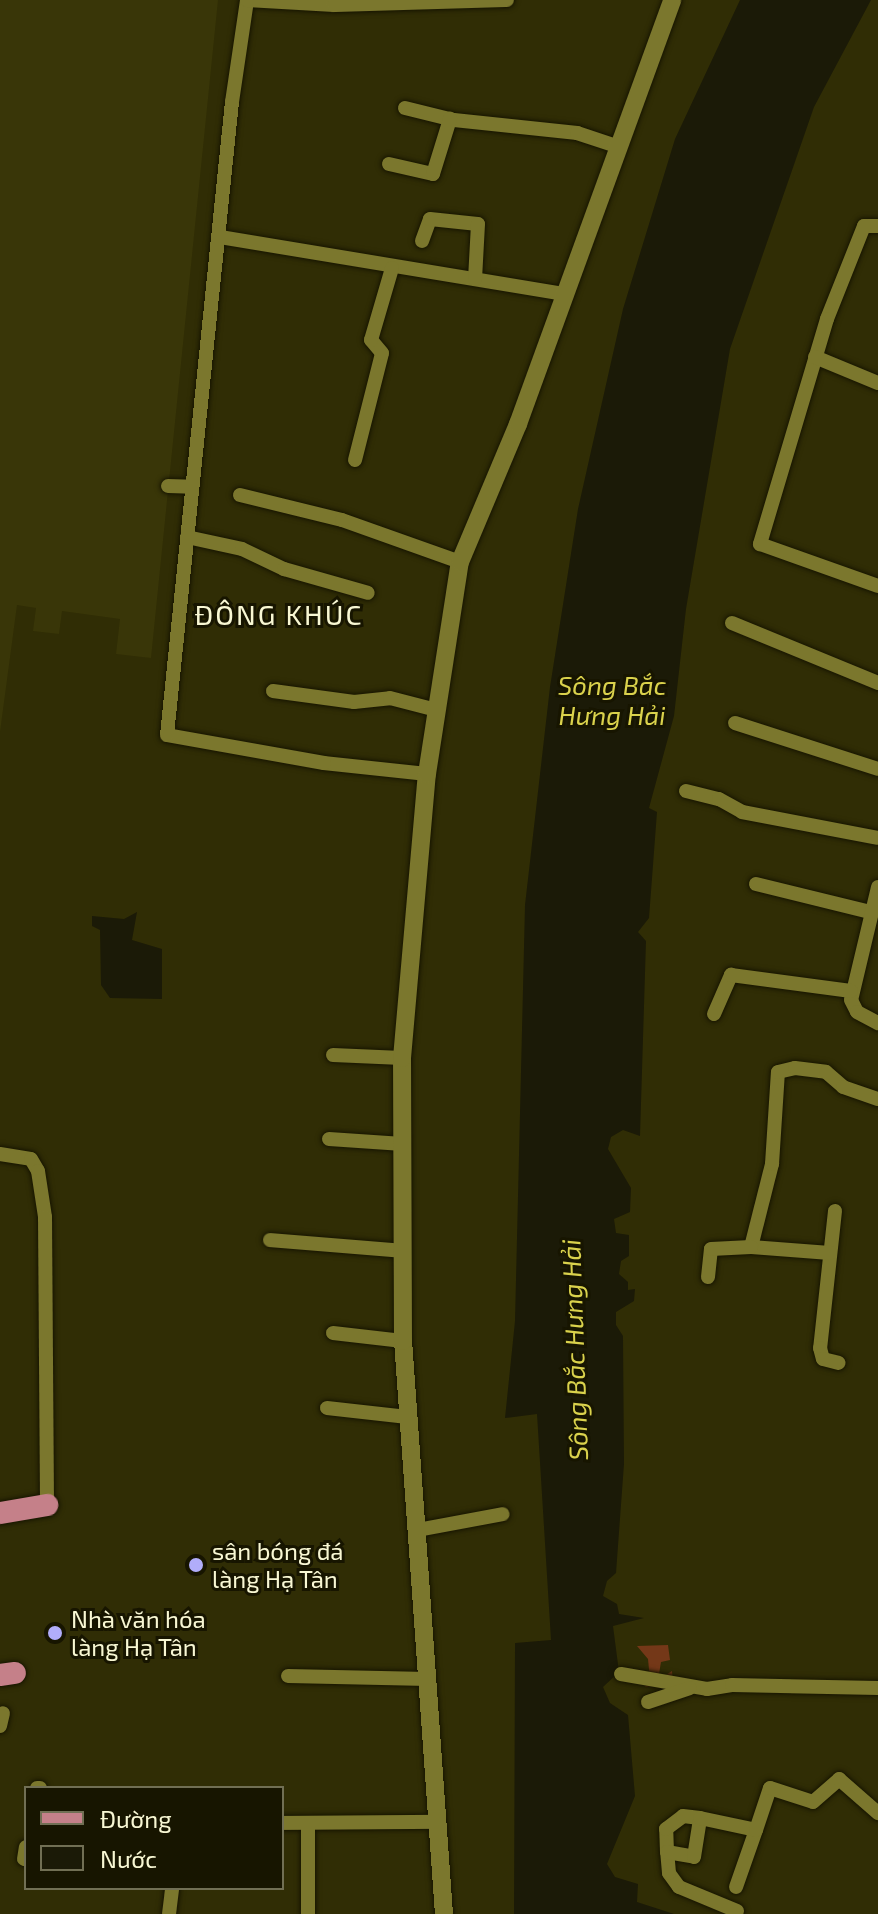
<!DOCTYPE html>
<meta charset="utf-8">
<style>
body{margin:0}
#map{position:relative;width:878px;height:1914px;overflow:hidden;background:#302d05;font-family:"Exo 2",sans-serif}
div>[style]{position:absolute}
.built>*{inset:0;background:#393608}
.green>*{inset:0;background:#743818}
.water>*{inset:0;background:#1b1a07}
.roads{filter:drop-shadow(0 0 2px #171501) drop-shadow(0 0 2px #171501)}
.minor>*{height:14px;margin:-7px;padding:0 7px;transform-origin:7px;border-radius:7px;background:#7b772d}
.tertiary>*{height:18px;margin:-9px;padding:0 9px;transform-origin:9px;border-radius:9px;background:#7b772d}
.primary>*{height:22px;margin:-11px;padding:0 11px;transform-origin:11px;border-radius:11px;background:#c58089}
.dots>*{width:22px;height:22px;translate:-50% -50%;box-sizing:border-box;border:4px solid #171500;border-radius:50%}
span{translate:-50% -50%;white-space:nowrap;text-align:center;line-height:1.15;-webkit-text-stroke:6px #171500;paint-order:stroke}
.poi-label{font-size:24px;color:#f8f7d3}
.left{translate:0 -50%;text-align:left}
.water-label{font-size:26px;color:#dad24c;font-style:italic}
.quarter-label{font-size:28px;color:#f8f7d3;letter-spacing:2px}
.legend{position:absolute;left:24px;top:1786px;width:260px;height:104px;box-sizing:border-box;background:#171500;border:2px solid #716f54;margin:0;padding:10px 14px;list-style:none;font-size:24px;color:#f8f7d3}
.legend li{display:flex;align-items:center;gap:16px;height:40px}
.legend b{width:40px;border:2px solid #716f54}
</style>
<div id="map">
<div class="built">
<i style="clip-path:polygon(0 0,218px 0,151px 658px,116px 654px,120px 619px,62px 611px,59px 634px,33px 631px,36px 608px,17px 605px,0 732px)"></i>
</div>
<div class="green">
<i style="clip-path:polygon(668px 1645px,670px 1660px,661px 1662px,658px 1680px,672px 1671px,673px 1683px,645px 1687px,650px 1680px,648px 1659px,637px 1646px)"></i>
</div>
<div class="water">
<i style="clip-path:polygon(740px 0,871px 0,814px 107px,730px 349px,686px 609px,674px 716px,649px 808px,657px 812px,649px 918px,638px 932px,646px 941px,640px 1136px,623px 1130px,611px 1137px,608px 1149px,631px 1188px,630px 1212px,614px 1219px,616px 1233px,629px 1235px,629px 1256px,621px 1261px,619px 1274px,628px 1282px,628px 1290px,635px 1289px,634px 1301px,616px 1312px,616px 1325px,623px 1336px,624px 1464px,616px 1573px,607px 1581px,603px 1596px,617px 1604px,619px 1614px,644px 1618px,613px 1626px,619px 1672px,603px 1687px,610px 1703px,628px 1715px,635px 1796px,607px 1864px,615px 1877px,638px 1884px,637px 1902px,674px 1914px,514px 1914px,515px 1643px,551px 1640px,537px 1414px,505px 1418px,515px 1321px,525px 905px,550px 687px,578px 509px,623px 309px,675px 139px)"></i>
<i style="clip-path:polygon(137px 912px,132px 940px,162px 949px,162px 999px,110px 998px,101px 985px,100px 930px,92px 926px,92px 916px,124px 919px)"></i>
</div>
<div class="roads">
<div class="minor">
<i style="left:405px;top:108px;width:50px;rotate:13.8deg"></i>
<i style="left:454px;top:120px;width:124px;rotate:6deg"></i>
<i style="left:577px;top:133px;width:41px;rotate:18.4deg"></i>
<i style="left:389px;top:164px;width:45px;rotate:12.8deg"></i>
<i style="left:433px;top:174px;width:58px;rotate:-72.8deg"></i>
<i style="left:878px;top:226px;width:14px;rotate:180deg"></i>
<i style="left:864px;top:226px;width:100px;rotate:111.7deg"></i>
<i style="left:827px;top:319px;width:235px;rotate:106.6deg"></i>
<i style="left:760px;top:544px;width:125px;rotate:19.6deg"></i>
<i style="left:220px;top:237px;width:351px;rotate:9.4deg"></i>
<i style="left:422px;top:241px;width:23px;rotate:-70deg"></i>
<i style="left:430px;top:219px;width:48px;rotate:5.9deg"></i>
<i style="left:478px;top:224px;width:55px;rotate:93.1deg"></i>
<i style="left:815px;top:357px;width:68px;rotate:22.4deg"></i>
<i style="left:355px;top:460px;width:110px;rotate:-75.8deg"></i>
<i style="left:382px;top:353px;width:17px;rotate:-130deg"></i>
<i style="left:371px;top:340px;width:75px;rotate:-73.7deg"></i>
<i style="left:168px;top:486px;width:24px;rotate:2deg"></i>
<i style="left:240px;top:495px;width:105px;rotate:13.8deg"></i>
<i style="left:342px;top:520px;width:125px;rotate:19.6deg"></i>
<i style="left:187px;top:537px;width:56px;rotate:12.3deg"></i>
<i style="left:242px;top:549px;width:47px;rotate:25.5deg"></i>
<i style="left:284px;top:569px;width:87px;rotate:15.9deg"></i>
<i style="left:732px;top:623px;width:158px;rotate:22.3deg"></i>
<i style="left:273px;top:691px;width:82px;rotate:7.7deg"></i>
<i style="left:354px;top:702px;width:36px;rotate:-6deg"></i>
<i style="left:390px;top:698px;width:48px;rotate:14.6deg"></i>
<i style="left:735px;top:723px;width:150px;rotate:17.8deg"></i>
<i style="left:427px;top:774px;width:104px;rotate:-173.9deg"></i>
<i style="left:324px;top:763px;width:159px;rotate:-169.9deg"></i>
<i style="left:167px;top:735px;width:636px;rotate:-84.14deg"></i>
<i style="left:232px;top:102px;width:103px;rotate:-81.6deg"></i>
<i style="left:247px;top:0;width:87px;rotate:3.3deg"></i>
<i style="left:334px;top:5px;width:173px;rotate:-1.7deg"></i>
<i style="left:686px;top:791px;width:34px;rotate:14deg"></i>
<i style="left:719px;top:799px;width:26px;rotate:29deg"></i>
<i style="left:742px;top:812px;width:138px;rotate:10.8deg"></i>
<i style="left:756px;top:884px;width:117px;rotate:13.8deg"></i>
<i style="left:878px;top:887px;width:116px;rotate:103.4deg"></i>
<i style="left:851px;top:1000px;width:13px;rotate:63deg"></i>
<i style="left:857px;top:1012px;width:24px;rotate:28deg"></i>
<i style="left:714px;top:1014px;width:43px;rotate:-66.4deg"></i>
<i style="left:731px;top:975px;width:121px;rotate:7.6deg"></i>
<i style="left:333px;top:1055px;width:69px;rotate:2.5deg"></i>
<i style="left:329px;top:1139px;width:74px;rotate:3.9deg"></i>
<i style="left:0;top:1154px;width:31px;rotate:9deg"></i>
<i style="left:31px;top:1159px;width:14px;rotate:60deg"></i>
<i style="left:38px;top:1171px;width:47px;rotate:81.3deg"></i>
<i style="left:45px;top:1217px;width:288px;rotate:89.6deg"></i>
<i style="left:835px;top:1211px;width:138px;rotate:96.2deg"></i>
<i style="left:820px;top:1348px;width:11px;rotate:75deg"></i>
<i style="left:823px;top:1359px;width:16px;rotate:14deg"></i>
<i style="left:270px;top:1240px;width:134px;rotate:4.7deg"></i>
<i style="left:830px;top:1253px;width:79px;rotate:-175.7deg"></i>
<i style="left:751px;top:1247px;width:86px;rotate:-75.8deg"></i>
<i style="left:772px;top:1164px;width:92px;rotate:-86.3deg"></i>
<i style="left:778px;top:1072px;width:17px;rotate:-13deg"></i>
<i style="left:795px;top:1068px;width:31px;rotate:7deg"></i>
<i style="left:826px;top:1072px;width:23px;rotate:41deg"></i>
<i style="left:843px;top:1087px;width:37px;rotate:19deg"></i>
<i style="left:708px;top:1277px;width:28px;rotate:-84deg"></i>
<i style="left:711px;top:1249px;width:40px;rotate:-2.9deg"></i>
<i style="left:333px;top:1333px;width:70px;rotate:6.5deg"></i>
<i style="left:327px;top:1408px;width:81px;rotate:6.4deg"></i>
<i style="left:417px;top:1530px;width:87px;rotate:-10.5deg"></i>
<i style="left:621px;top:1674px;width:87px;rotate:9.9deg"></i>
<i style="left:707px;top:1689px;width:25px;rotate:-9deg"></i>
<i style="left:732px;top:1685px;width:146px;rotate:1.2deg"></i>
<i style="left:288px;top:1676px;width:140px;rotate:1.2deg"></i>
<i style="left:648px;top:1702px;width:44px;rotate:-18.4deg"></i>
<i style="left:0;top:1726px;width:13px;rotate:-77deg"></i>
<i style="left:37px;top:1788px;width:3px"></i>
<i style="left:282px;top:1823px;width:156px;rotate:-0.4deg"></i>
<i style="left:308px;top:1823px;width:91px;rotate:90deg"></i>
<i style="left:667px;top:1852px;width:23px;rotate:-92deg"></i>
<i style="left:666px;top:1829px;width:21px;rotate:-37deg"></i>
<i style="left:683px;top:1816px;width:17px;rotate:7deg"></i>
<i style="left:24px;top:1859px;width:12px;rotate:-81deg"></i>
<i style="left:736px;top:1887px;width:60px;rotate:-70.7deg"></i>
<i style="left:737px;top:1911px;width:63px;rotate:-157.5deg"></i>
<i style="left:679px;top:1887px;width:17px;rotate:-126deg"></i>
<i style="left:669px;top:1873px;width:21px;rotate:-95deg"></i>
<i style="left:667px;top:1852px;width:27px;rotate:10deg"></i>
<i style="left:694px;top:1857px;width:39px;rotate:-81deg"></i>
<i style="left:700px;top:1818px;width:57px;rotate:12.1deg"></i>
<i style="left:756px;top:1830px;width:44px;rotate:-71.6deg"></i>
<i style="left:770px;top:1788px;width:45px;rotate:18deg"></i>
<i style="left:813px;top:1802px;width:35px;rotate:-41deg"></i>
<i style="left:839px;top:1779px;width:52px;rotate:41.1deg"></i>
<i style="left:169px;top:1914px;width:26px;rotate:-83deg"></i>
</div>
<div class="tertiary">
<i style="left:444px;top:1914px;width:574px;rotate:-94.09deg"></i>
<i style="left:403px;top:1341px;width:283px;rotate:-90.2deg"></i>
<i style="left:402px;top:1058px;width:285px;rotate:-85deg"></i>
<i style="left:427px;top:774px;width:215px;rotate:-81.2deg"></i>
<i style="left:460px;top:562px;width:150px;rotate:-67.2deg"></i>
<i style="left:518px;top:424px;width:451px;rotate:-70deg"></i>
</div>
<div class="primary">
<i style="left:0;top:1513px;width:48px;rotate:-9.7deg"></i>
<i style="left:0;top:1675px;width:15px;rotate:-8deg"></i>
</div>
</div>
<div class="dots">
<i style="left:196px;top:1565px;background:#b1adfa"></i>
<i style="left:55px;top:1633px;background:#b1adfa"></i>
</div>
<div class="poi-label">
<span class="left" style="left:212px;top:1565px">sân bóng đá<br>làng Hạ Tân</span>
<span class="left" style="left:71px;top:1633px">Nhà văn hóa<br>làng Hạ Tân</span>
</div>
<div class="water-label">
<span style="left:612px;top:700px">Sông Bắc<br>Hưng Hải</span>
<span style="left:574px;top:1350px;rotate:-92deg">Sông Bắc Hưng Hải</span>
</div>
<div class="quarter-label">
<span style="left:279px;top:614px">ĐÔNG KHÚC</span>
</div>
<ul class="legend">
<li><b style="height:10px;background:#c58089"></b>Đường</li>
<li><b style="height:22px;background:#1b1a07"></b>Nước</li>
</ul>
</div>
